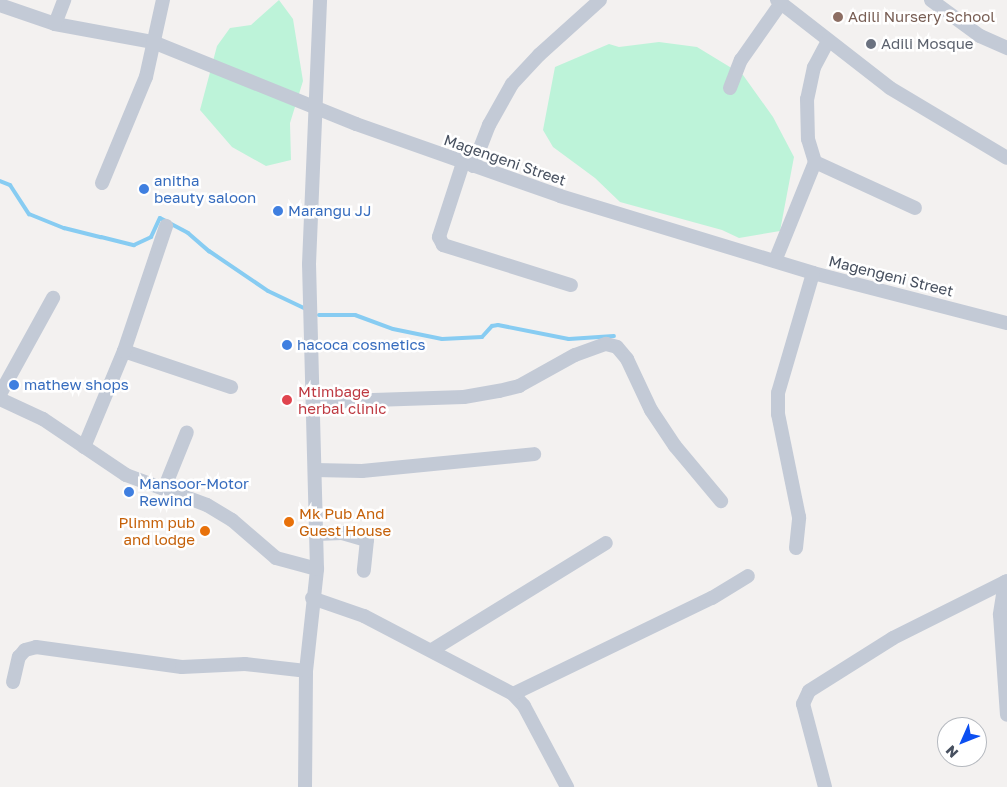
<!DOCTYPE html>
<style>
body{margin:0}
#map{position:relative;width:1007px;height:787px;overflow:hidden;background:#f3f1f0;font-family:"Golos Text",sans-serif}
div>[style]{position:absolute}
.green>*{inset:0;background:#bdf3d9}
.stream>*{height:4px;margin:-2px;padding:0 2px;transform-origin:2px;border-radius:2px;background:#87ccf2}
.minor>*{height:14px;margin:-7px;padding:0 7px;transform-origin:7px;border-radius:7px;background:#c3cad6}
.dots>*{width:14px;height:14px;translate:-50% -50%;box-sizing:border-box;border:2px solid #fff;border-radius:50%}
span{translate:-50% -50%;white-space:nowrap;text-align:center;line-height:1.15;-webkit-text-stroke:5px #fff;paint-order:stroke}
.education-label{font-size:15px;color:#785e54}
.left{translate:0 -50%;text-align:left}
.worship-label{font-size:15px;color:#5b616d}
.street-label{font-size:15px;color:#47505f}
.shop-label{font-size:15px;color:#366cbe}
.health-label{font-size:15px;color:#be3a42}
.food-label{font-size:15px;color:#c56008}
.right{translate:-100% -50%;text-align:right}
.north{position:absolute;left:937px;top:717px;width:50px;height:50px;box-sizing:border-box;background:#fff;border:1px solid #b5b9bf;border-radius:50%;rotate:226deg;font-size:14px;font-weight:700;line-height:20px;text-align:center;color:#47505f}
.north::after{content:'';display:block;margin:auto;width:18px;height:22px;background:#0c4ff1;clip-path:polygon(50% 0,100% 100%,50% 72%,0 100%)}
</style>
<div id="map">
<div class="green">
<i style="clip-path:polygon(279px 0,293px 19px,303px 81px,290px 123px,291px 160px,266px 166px,232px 147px,200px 110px,217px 46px,230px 28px,251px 25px)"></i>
<i style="clip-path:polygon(659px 42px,697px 47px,743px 75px,773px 117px,794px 157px,780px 231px,739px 238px,722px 230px,620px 202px,595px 178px,553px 147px,543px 130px,555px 67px,609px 44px,619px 47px)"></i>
</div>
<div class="stream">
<i style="left:0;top:181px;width:11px;rotate:22deg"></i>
<i style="left:10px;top:185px;width:35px;rotate:57deg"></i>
<i style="left:29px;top:214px;width:38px;rotate:22deg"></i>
<i style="left:64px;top:228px;width:38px;rotate:14deg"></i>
<i style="left:101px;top:237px;width:34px;rotate:14deg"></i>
<i style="left:134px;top:245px;width:19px;rotate:-25deg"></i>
<i style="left:151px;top:237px;width:21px;rotate:-65deg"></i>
<i style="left:160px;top:218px;width:32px;rotate:28deg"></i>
<i style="left:188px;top:233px;width:28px;rotate:41deg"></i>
<i style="left:209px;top:251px;width:71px;rotate:34.1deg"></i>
<i style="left:268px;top:291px;width:42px;rotate:25.3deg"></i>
<i style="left:319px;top:315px;width:36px"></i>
<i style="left:355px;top:315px;width:40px;rotate:20.2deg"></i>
<i style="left:393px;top:329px;width:50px;rotate:11.5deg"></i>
<i style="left:442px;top:339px;width:40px;rotate:-2.9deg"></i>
<i style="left:482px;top:337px;width:15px;rotate:-48deg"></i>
<i style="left:492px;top:326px;width:6px;rotate:-9deg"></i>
<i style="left:498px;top:325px;width:72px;rotate:11.2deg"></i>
<i style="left:569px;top:339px;width:45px;rotate:-3.8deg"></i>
</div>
<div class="minor">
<i style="left:777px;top:0;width:143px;rotate:37.9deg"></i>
<i style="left:890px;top:88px;width:136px;rotate:30.9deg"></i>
<i style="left:931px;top:0;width:61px;rotate:36.3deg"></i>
<i style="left:980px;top:36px;width:30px;rotate:24deg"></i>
<i style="left:0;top:5px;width:58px;rotate:19.1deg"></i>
<i style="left:55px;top:24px;width:100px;rotate:10.4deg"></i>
<i style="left:153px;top:42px;width:219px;rotate:22deg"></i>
<i style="left:356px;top:124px;width:216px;rotate:19.4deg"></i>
<i style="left:560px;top:196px;width:264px;rotate:16.9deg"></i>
<i style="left:813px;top:273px;width:200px;rotate:14.5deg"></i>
<i style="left:55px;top:24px;width:26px;rotate:-69deg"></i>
<i style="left:828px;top:41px;width:30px;rotate:118deg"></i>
<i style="left:814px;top:67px;width:33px;rotate:102deg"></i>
<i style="left:807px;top:99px;width:40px;rotate:88.6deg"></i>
<i style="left:808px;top:139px;width:24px;rotate:73deg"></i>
<i style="left:815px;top:162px;width:110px;rotate:24.7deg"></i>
<i style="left:730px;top:88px;width:30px;rotate:-69deg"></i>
<i style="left:741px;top:60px;width:70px;rotate:-54.9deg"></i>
<i style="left:463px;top:163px;width:78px;rotate:108deg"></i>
<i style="left:439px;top:237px;width:9px;rotate:63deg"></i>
<i style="left:443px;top:245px;width:134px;rotate:17.4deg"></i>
<i style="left:473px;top:166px;width:44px;rotate:-68.7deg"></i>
<i style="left:489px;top:125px;width:47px;rotate:-60.7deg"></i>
<i style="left:512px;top:84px;width:40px;rotate:-47deg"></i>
<i style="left:539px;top:55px;width:82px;rotate:-42deg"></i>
<i style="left:102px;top:183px;width:115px;rotate:-67.5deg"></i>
<i style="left:146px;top:77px;width:79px;rotate:-77.6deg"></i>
<i style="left:775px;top:261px;width:107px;rotate:-68deg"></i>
<i style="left:124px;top:351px;width:113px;rotate:18.6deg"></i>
<i style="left:0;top:394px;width:110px;rotate:-61.1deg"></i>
<i style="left:0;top:399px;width:47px;rotate:24.9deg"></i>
<i style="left:43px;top:419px;width:100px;rotate:34deg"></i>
<i style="left:126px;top:475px;width:86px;rotate:20.3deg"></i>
<i style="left:207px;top:505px;width:29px;rotate:31deg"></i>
<i style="left:232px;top:520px;width:58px;rotate:40.8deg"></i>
<i style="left:276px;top:558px;width:42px;rotate:15deg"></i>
<i style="left:313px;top:402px;width:151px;rotate:-1.9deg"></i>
<i style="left:464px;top:397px;width:36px;rotate:-10deg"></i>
<i style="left:499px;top:391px;width:21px;rotate:-14deg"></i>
<i style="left:519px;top:386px;width:64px;rotate:-29deg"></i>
<i style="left:575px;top:355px;width:33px;rotate:-20deg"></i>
<i style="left:606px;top:344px;width:11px;rotate:15deg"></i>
<i style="left:617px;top:347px;width:16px;rotate:50deg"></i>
<i style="left:627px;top:359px;width:56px;rotate:64.8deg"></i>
<i style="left:651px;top:410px;width:43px;rotate:56.3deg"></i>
<i style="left:675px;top:446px;width:72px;rotate:50.1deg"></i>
<i style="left:84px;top:447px;width:104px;rotate:-67.4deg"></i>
<i style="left:124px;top:351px;width:132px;rotate:-71.4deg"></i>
<i style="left:315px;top:470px;width:47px;rotate:1.2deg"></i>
<i style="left:362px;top:471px;width:173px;rotate:-5.6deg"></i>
<i style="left:164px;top:489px;width:61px;rotate:-68deg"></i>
<i style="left:316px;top:534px;width:26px;rotate:-2deg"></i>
<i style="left:342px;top:533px;width:26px;rotate:16deg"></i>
<i style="left:367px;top:540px;width:31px;rotate:96deg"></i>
<i style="left:796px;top:548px;width:31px;rotate:-84deg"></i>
<i style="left:799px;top:517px;width:105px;rotate:-101.5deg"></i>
<i style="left:778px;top:414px;width:21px;rotate:-90deg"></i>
<i style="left:778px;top:393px;width:125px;rotate:-73.7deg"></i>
<i style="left:1005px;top:582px;width:33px;rotate:99deg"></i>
<i style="left:1000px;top:615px;width:100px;rotate:86deg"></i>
<i style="left:312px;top:598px;width:55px;rotate:19.1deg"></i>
<i style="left:364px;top:616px;width:168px;rotate:27.6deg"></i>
<i style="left:513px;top:694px;width:16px;rotate:47deg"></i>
<i style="left:524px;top:706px;width:92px;rotate:62deg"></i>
<i style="left:432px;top:650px;width:204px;rotate:-31.6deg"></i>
<i style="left:13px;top:682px;width:26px;rotate:-77deg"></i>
<i style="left:19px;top:657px;width:9px;rotate:-49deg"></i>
<i style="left:25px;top:650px;width:11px;rotate:-15deg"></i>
<i style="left:36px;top:647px;width:147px;rotate:7.8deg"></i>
<i style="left:182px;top:667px;width:63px;rotate:-2.7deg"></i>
<i style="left:245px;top:664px;width:61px;rotate:6.5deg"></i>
<i style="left:513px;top:694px;width:221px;rotate:-25.8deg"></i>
<i style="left:712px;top:598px;width:42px;rotate:-31.4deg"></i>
<i style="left:305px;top:787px;width:116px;rotate:-89.5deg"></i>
<i style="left:306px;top:671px;width:103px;rotate:-83.8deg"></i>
<i style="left:317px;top:569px;width:305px;rotate:-91.5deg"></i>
<i style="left:309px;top:264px;width:264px;rotate:-87.6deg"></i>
<i style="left:825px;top:787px;width:86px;rotate:-104.8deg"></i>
<i style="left:803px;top:704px;width:14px;rotate:-65deg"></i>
<i style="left:809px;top:691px;width:99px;rotate:-32.2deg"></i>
<i style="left:893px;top:638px;width:127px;rotate:-26.6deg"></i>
</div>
<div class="dots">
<i style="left:838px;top:17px;background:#8d6e63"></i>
<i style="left:871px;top:44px;background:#6b7280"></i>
<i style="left:144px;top:189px;background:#3f7fe0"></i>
<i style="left:278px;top:211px;background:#3f7fe0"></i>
<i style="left:287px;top:345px;background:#3f7fe0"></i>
<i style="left:14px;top:385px;background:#3f7fe0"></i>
<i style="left:287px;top:400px;background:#e0444e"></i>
<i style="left:129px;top:492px;background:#3f7fe0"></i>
<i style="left:289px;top:522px;background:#e8710a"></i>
<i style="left:205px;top:531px;background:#e8710a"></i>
</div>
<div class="education-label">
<span class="left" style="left:848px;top:17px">Adili Nursery School</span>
</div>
<div class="worship-label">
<span class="left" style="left:881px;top:44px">Adili Mosque</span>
</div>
<div class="street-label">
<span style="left:505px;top:160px;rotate:19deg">Magengeni Street</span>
<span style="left:891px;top:276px;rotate:14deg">Magengeni Street</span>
</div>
<div class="shop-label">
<span class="left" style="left:154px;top:189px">anitha<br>beauty saloon</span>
<span class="left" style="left:288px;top:211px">Marangu JJ</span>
<span class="left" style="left:297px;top:345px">hacoca cosmetics</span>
<span class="left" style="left:24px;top:385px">mathew shops</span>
<span class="left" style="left:139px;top:492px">Mansoor-Motor<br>Rewind</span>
</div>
<div class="health-label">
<span class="left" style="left:298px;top:400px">Mtimbage<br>herbal clinic</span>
</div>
<div class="food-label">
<span class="left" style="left:299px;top:522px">Mk Pub And<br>Guest House</span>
<span class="right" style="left:195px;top:531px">Plimm pub<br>and lodge</span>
</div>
<div class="north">N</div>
</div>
